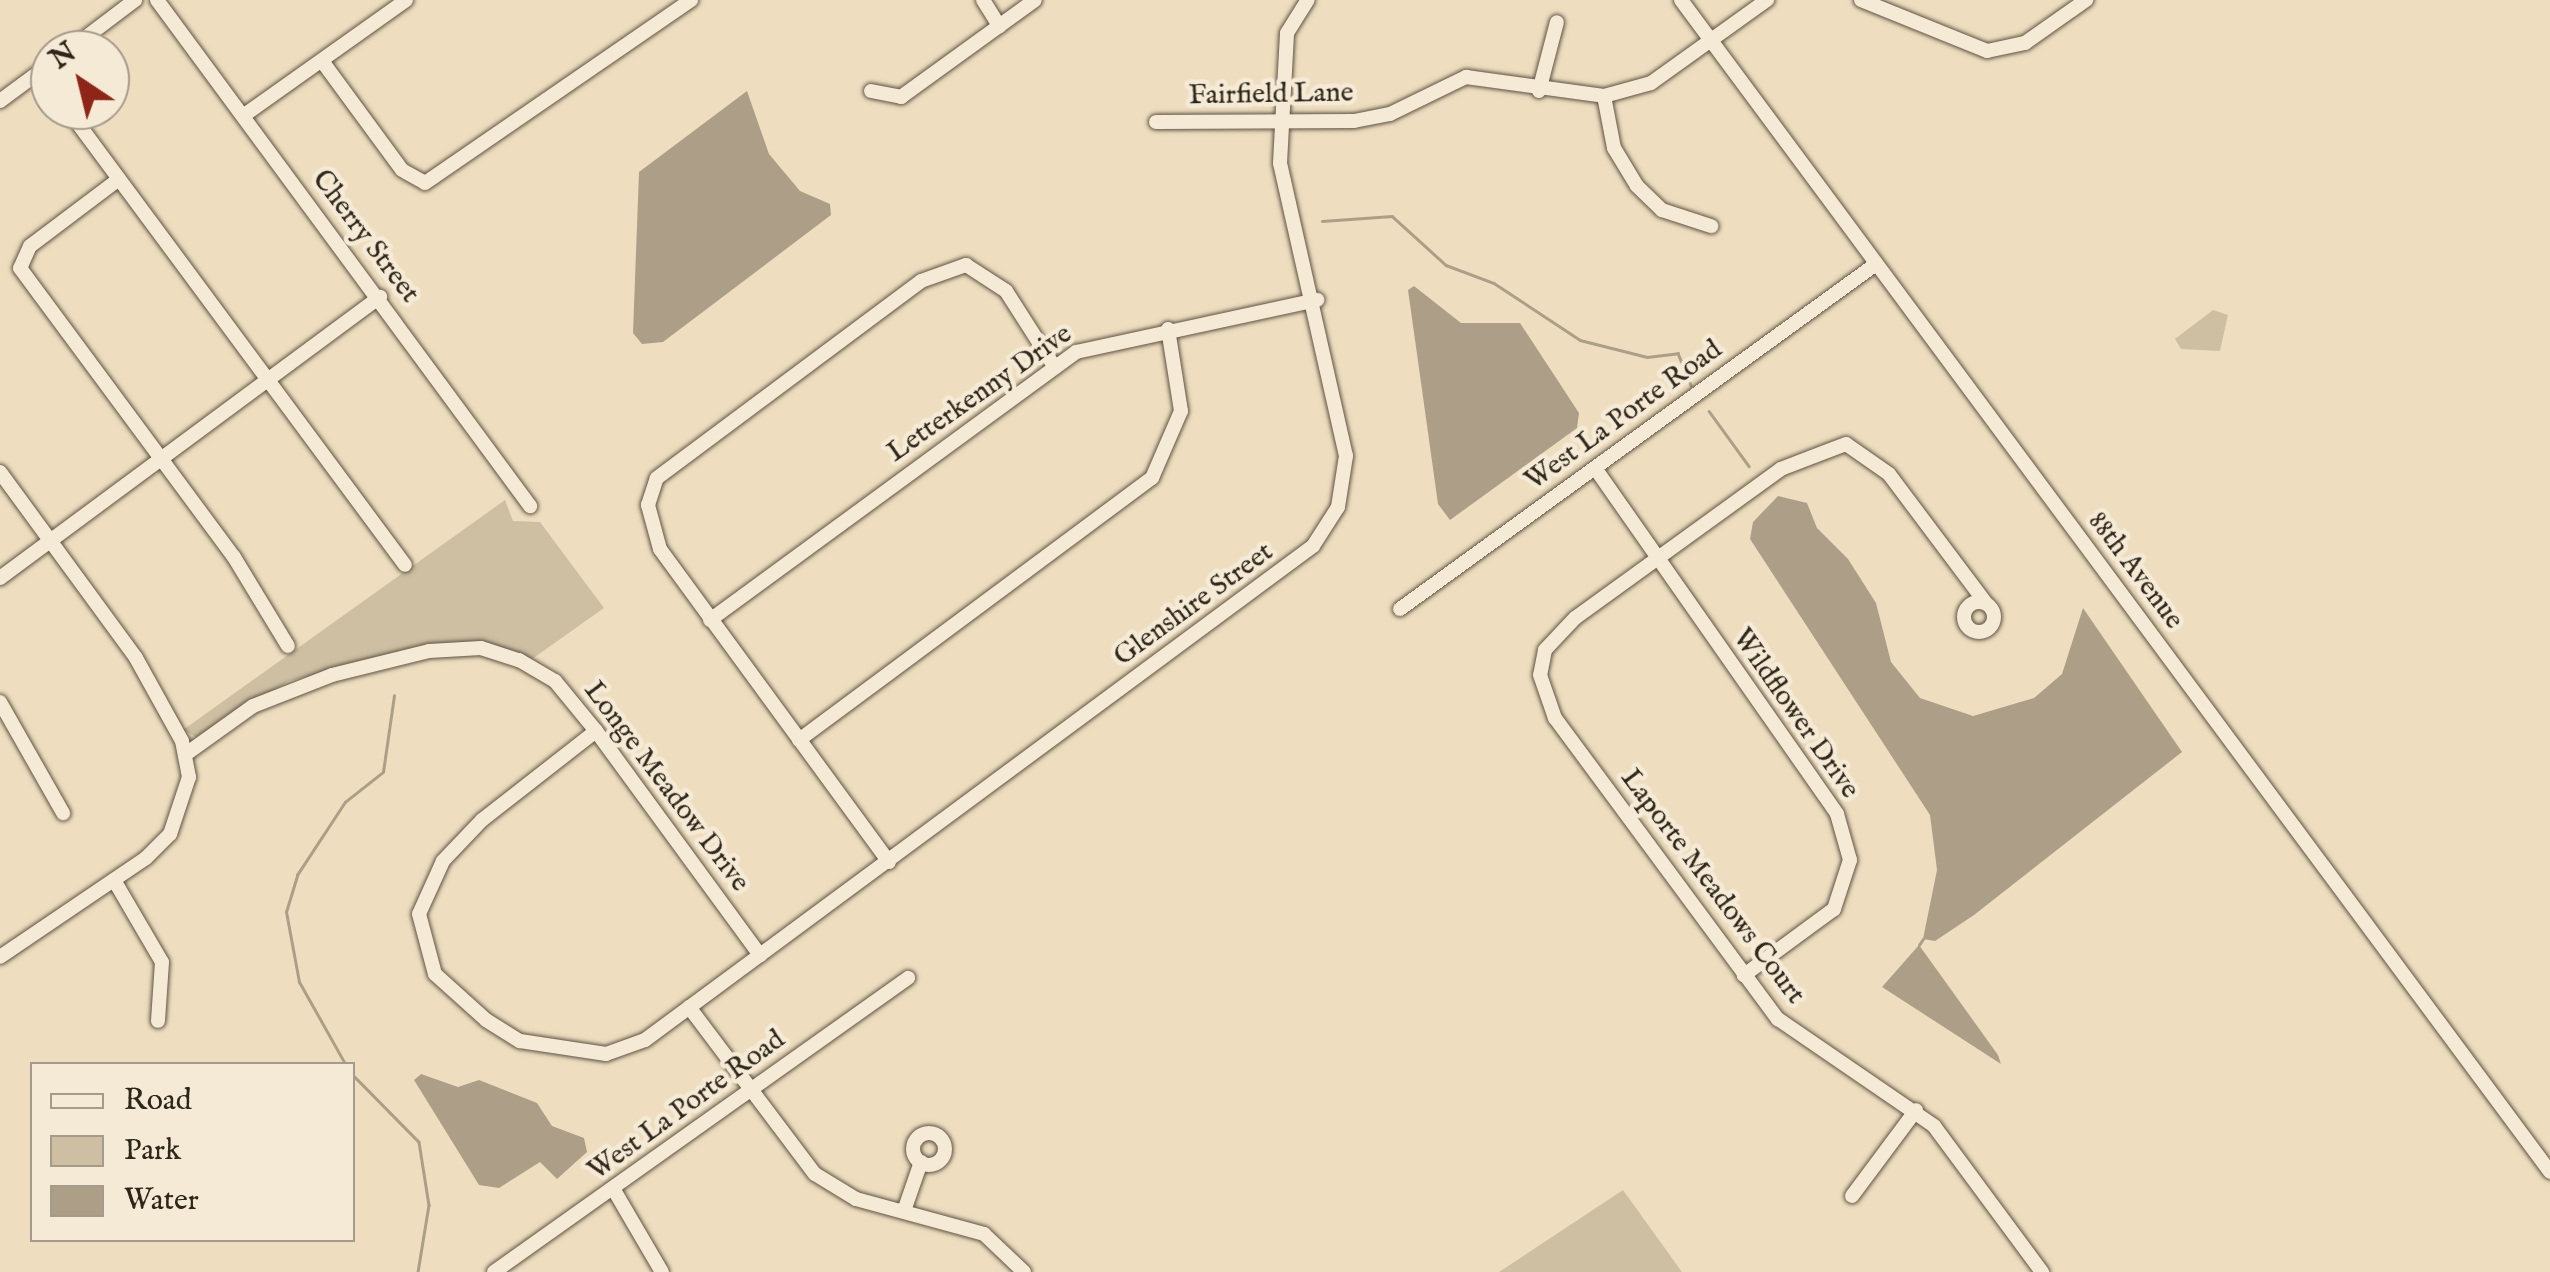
<!DOCTYPE html>
<style>
body{margin:0}
#map{position:relative;width:2550px;height:1272px;overflow:hidden;background:#eedebf;font-family:"IM FELL English",serif}
div>[style]{position:absolute}
.green>*{inset:0;background:#cebfa3}
.water>*{inset:0;background:#ad9f87}
.stream>*{height:2.5px;margin:-1.25px;padding:0 1.25px;transform-origin:1.25px;border-radius:1.25px;background:#ad9f87}
.roads{filter:drop-shadow(0 0 2px #5f5343) drop-shadow(0 0 2px #5f5343)}
.minor>*{height:14px;margin:-7px;padding:0 7px;transform-origin:7px;border-radius:7px;background:#f4ead5}
.minor>.ring{margin:-7px;padding:0;box-sizing:content-box;background:none;border:14px solid #f4ead5;border-radius:50%}
span{translate:-50% -50%;white-space:nowrap;text-align:center;line-height:1.15;-webkit-text-stroke:9px #f4ead5;paint-order:stroke}
.street-label{font-size:28px;color:#2f251a}
.legend{position:absolute;left:30px;top:1062px;width:325px;height:180px;box-sizing:border-box;background:#f4ead5;border:2px solid #a59b8a;margin:0;padding:12px 18px;list-style:none;font-size:30px;color:#2f251a}
.legend li{display:flex;align-items:center;gap:20px;height:50px}
.legend b{width:50px;border:2px solid #a59b8a}
.north{position:absolute;left:30px;top:30px;width:100px;height:100px;box-sizing:border-box;background:#f4ead5;border:2px solid #a59b8a;border-radius:50%;rotate:325deg;font-size:28px;font-weight:700;line-height:40px;text-align:center;color:#2f251a}
.north::after{content:'';display:block;margin:auto;width:35px;height:45px;background:#8f2418;clip-path:polygon(50% 0,100% 100%,50% 72%,0 100%)}
</style>
<div id="map">
<div class="green">
<i style="clip-path:polygon(2213px 310px,2228px 315px,2220px 351px,2181px 349px,2175px 339px)"></i>
<i style="clip-path:polygon(505px 500px,513px 521px,540px 522px,604px 608px,532px 659px,483px 643px,424px 647px,289px 681px,196px 737px,183px 730px)"></i>
<i style="clip-path:polygon(1623px 1190px,1682px 1272px,1499px 1272px)"></i>
</div>
<div class="water">
<i style="clip-path:polygon(747px 91px,769px 154px,800px 191px,830px 204px,831px 215px,663px 342px,642px 344px,633px 333px,639px 172px)"></i>
<i style="clip-path:polygon(1414px 286px,1461px 323px,1520px 323px,1579px 413px,1577px 428px,1450px 520px,1438px 504px,1408px 290px)"></i>
<i style="clip-path:polygon(1778px 496px,1807px 503px,1817px 528px,1848px 559px,1876px 603px,1891px 662px,1920px 698px,1973px 716px,2034px 698px,2062px 674px,2083px 608px,2182px 752px,1974px 915px,1935px 941px,1923px 939px,1937px 870px,1930px 815px,1750px 539px,1753px 522px)"></i>
<i style="clip-path:polygon(1919px 945px,1998px 1055px,2001px 1064px,1882px 987px)"></i>
<i style="clip-path:polygon(421px 1074px,458px 1087px,479px 1080px,537px 1103px,552px 1126px,584px 1138px,587px 1152px,557px 1179px,540px 1162px,499px 1188px,479px 1185px,414px 1080px)"></i>
</div>
<div class="stream">
<i style="left:1322px;top:221px;width:70px;rotate:-4.1deg"></i>
<i style="left:1392px;top:216px;width:73px;rotate:42.2deg"></i>
<i style="left:1446px;top:265px;width:51px;rotate:20.6deg"></i>
<i style="left:1494px;top:283px;width:103px;rotate:33.5deg"></i>
<i style="left:1580px;top:340px;width:69px;rotate:14.2deg"></i>
<i style="left:1647px;top:357px;width:31px;rotate:-7deg"></i>
<i style="left:1678px;top:353px;width:35px;rotate:68deg"></i>
<i style="left:1709px;top:411px;width:68px;rotate:54deg"></i>
<i style="left:1919px;top:945px;width:7px;rotate:-56deg"></i>
<i style="left:345px;top:1064px;width:94px;rotate:-119.3deg"></i>
<i style="left:299px;top:982px;width:71px;rotate:-100.5deg"></i>
<i style="left:286px;top:912px;width:39px;rotate:-73deg"></i>
<i style="left:297px;top:875px;width:87px;rotate:-56.7deg"></i>
<i style="left:345px;top:802px;width:48px;rotate:-38.3deg"></i>
<i style="left:383px;top:772px;width:77px;rotate:-81.8deg"></i>
<i style="left:352px;top:1074px;width:95px;rotate:45.4deg"></i>
<i style="left:419px;top:1142px;width:64px;rotate:81deg"></i>
<i style="left:429px;top:1205px;width:68px;rotate:99.3deg"></i>
</div>
<div class="roads">
<div class="minor">
<i style="left:157px;top:0;width:629px;rotate:53.6deg"></i>
<i style="left:983px;top:0;width:31px;rotate:58deg"></i>
<i style="left:1681px;top:0;width:1459px;rotate:53.44deg"></i>
<i style="left:1861px;top:0;width:136px;rotate:22deg"></i>
<i style="left:1987px;top:51px;width:39px;rotate:-12deg"></i>
<i style="left:2025px;top:43px;width:75px;rotate:-35.2deg"></i>
<i style="left:69px;top:50px;width:83px;rotate:-37.1deg"></i>
<i style="left:322px;top:61px;width:135px;rotate:53.7deg"></i>
<i style="left:402px;top:170px;width:26px;rotate:29deg"></i>
<i style="left:425px;top:183px;width:323px;rotate:-34.5deg"></i>
<i style="left:40px;top:72px;width:17px;rotate:54deg"></i>
<i style="left:871px;top:91px;width:31px;rotate:11deg"></i>
<i style="left:901px;top:97px;width:165px;rotate:-35.9deg"></i>
<i style="left:1539px;top:91px;width:71px;rotate:-75.4deg"></i>
<i style="left:1604px;top:96px;width:53px;rotate:79.1deg"></i>
<i style="left:1614px;top:148px;width:44px;rotate:58.8deg"></i>
<i style="left:1637px;top:186px;width:35px;rotate:44deg"></i>
<i style="left:1662px;top:210px;width:52px;rotate:18.1deg"></i>
<i style="left:0;top:101px;width:62px;rotate:-36.5deg"></i>
<i style="left:68px;top:110px;width:566px;rotate:53.47deg"></i>
<i style="left:243px;top:116px;width:200px;rotate:-35.4deg"></i>
<i style="left:1156px;top:122px;width:198px;rotate:-0.3deg"></i>
<i style="left:1354px;top:121px;width:37px;rotate:-11deg"></i>
<i style="left:1390px;top:114px;width:85px;rotate:-26deg"></i>
<i style="left:1466px;top:77px;width:139px;rotate:7.8deg"></i>
<i style="left:1604px;top:96px;width:49px;rotate:-15.5deg"></i>
<i style="left:1651px;top:83px;width:143px;rotate:-35.6deg"></i>
<i style="left:119px;top:179px;width:111px;rotate:143deg"></i>
<i style="left:30px;top:246px;width:24px;rotate:114deg"></i>
<i style="left:20px;top:268px;width:360px;rotate:53.5deg"></i>
<i style="left:234px;top:557px;width:104px;rotate:58.8deg"></i>
<i style="left:1595px;top:468px;width:422px;rotate:55deg"></i>
<i style="left:1837px;top:814px;width:48px;rotate:74.2deg"></i>
<i style="left:1850px;top:860px;width:52px;rotate:108.1deg"></i>
<i style="left:1834px;top:909px;width:112px;rotate:143.7deg"></i>
<i style="left:0;top:472px;width:230px;rotate:53.8deg"></i>
<i style="left:136px;top:658px;width:95px;rotate:61deg"></i>
<i style="left:182px;top:741px;width:37px;rotate:79deg"></i>
<i style="left:189px;top:777px;width:60px;rotate:108.4deg"></i>
<i style="left:170px;top:834px;width:34px;rotate:135deg"></i>
<i style="left:146px;top:858px;width:176px;rotate:145.9deg"></i>
<i style="left:0;top:578px;width:473px;rotate:-36.5deg"></i>
<i class="ring" style="left:1964px;top:602px;width:16px;height:16px"></i>
<i style="left:1985px;top:602px;width:160px;rotate:-126.9deg"></i>
<i style="left:1889px;top:474px;width:52px;rotate:-145.1deg"></i>
<i style="left:1846px;top:444px;width:70px;rotate:159deg"></i>
<i style="left:1781px;top:469px;width:254px;rotate:144.1deg"></i>
<i style="left:1575px;top:618px;width:44px;rotate:133.2deg"></i>
<i style="left:1545px;top:650px;width:25px;rotate:101deg"></i>
<i style="left:1540px;top:675px;width:46px;rotate:70.8deg"></i>
<i style="left:1555px;top:718px;width:375px;rotate:53.5deg"></i>
<i style="left:1778px;top:1019px;width:189px;rotate:34.4deg"></i>
<i style="left:1934px;top:1126px;width:182px;rotate:53.5deg"></i>
<i style="left:1400px;top:609px;width:588px;rotate:-35.93deg"></i>
<i style="left:710px;top:620px;width:454px;rotate:-36.2deg"></i>
<i style="left:1076px;top:352px;width:247px;rotate:-12.2deg"></i>
<i style="left:0;top:702px;width:128px;rotate:60.4deg"></i>
<i style="left:596px;top:731px;width:145px;rotate:142deg"></i>
<i style="left:482px;top:820px;width:57px;rotate:133.6deg"></i>
<i style="left:443px;top:861px;width:58px;rotate:114.4deg"></i>
<i style="left:419px;top:914px;width:62px;rotate:75.1deg"></i>
<i style="left:435px;top:974px;width:69px;rotate:42deg"></i>
<i style="left:486px;top:1020px;width:40px;rotate:32deg"></i>
<i style="left:520px;top:1041px;width:87px;rotate:8.6deg"></i>
<i style="left:606px;top:1054px;width:41px;rotate:-19.7deg"></i>
<i style="left:645px;top:1040px;width:831px;rotate:-36.48deg"></i>
<i style="left:1313px;top:546px;width:46px;rotate:-57.3deg"></i>
<i style="left:1338px;top:507px;width:52px;rotate:-81.1deg"></i>
<i style="left:1346px;top:456px;width:300px;rotate:-102.7deg"></i>
<i style="left:1280px;top:163px;width:130px;rotate:-86.9deg"></i>
<i style="left:1287px;top:33px;width:39px;rotate:-58deg"></i>
<i style="left:799px;top:740px;width:440px;rotate:-36.6deg"></i>
<i style="left:1152px;top:478px;width:73px;rotate:-66.6deg"></i>
<i style="left:1181px;top:411px;width:83px;rotate:-99deg"></i>
<i style="left:186px;top:754px;width:82px;rotate:-35.6deg"></i>
<i style="left:253px;top:706px;width:85px;rotate:-21.4deg"></i>
<i style="left:332px;top:675px;width:100px;rotate:-13.9deg"></i>
<i style="left:429px;top:651px;width:52px;rotate:-3.3deg"></i>
<i style="left:481px;top:648px;width:40px;rotate:18deg"></i>
<i style="left:519px;top:660px;width:42px;rotate:30.3deg"></i>
<i style="left:555px;top:681px;width:65px;rotate:50.6deg"></i>
<i style="left:596px;top:731px;width:278px;rotate:53.8deg"></i>
<i style="left:889px;top:862px;width:388px;rotate:-126.2deg"></i>
<i style="left:660px;top:549px;width:46px;rotate:-105.3deg"></i>
<i style="left:648px;top:505px;width:28px;rotate:-72deg"></i>
<i style="left:657px;top:478px;width:329px;rotate:-36.7deg"></i>
<i style="left:921px;top:281px;width:48px;rotate:-19.6deg"></i>
<i style="left:966px;top:265px;width:48px;rotate:33deg"></i>
<i style="left:1006px;top:291px;width:89px;rotate:57.4deg"></i>
<i style="left:114px;top:880px;width:95px;rotate:59.7deg"></i>
<i style="left:162px;top:962px;width:59px;rotate:93.9deg"></i>
<i style="left:689px;top:1007px;width:209px;rotate:53deg"></i>
<i style="left:815px;top:1174px;width:48px;rotate:31.4deg"></i>
<i style="left:856px;top:1199px;width:133px;rotate:15.3deg"></i>
<i style="left:984px;top:1234px;width:55px;rotate:43.5deg"></i>
<i class="ring" style="left:913px;top:1133px;width:18px;height:18px"></i>
<i style="left:614px;top:1190px;width:95px;rotate:59.7deg"></i>
<i style="left:1852px;top:1196px;width:107px;rotate:-53.3deg"></i>
<i style="left:904px;top:1211px;width:52px;rotate:-70.9deg"></i>
<i style="left:494px;top:1272px;width:508px;rotate:-35.38deg"></i>
</div>
</div>
<div class="street-label">
<span style="left:1271px;top:95px;rotate:-1deg">Fairfield Lane</span>
<span style="left:365px;top:237px;rotate:53deg">Cherry Street</span>
<span style="left:980px;top:394px;rotate:-35deg">Letterkenny Drive</span>
<span style="left:1624px;top:416px;rotate:-36deg">West La Porte Road</span>
<span style="left:2135px;top:571px;rotate:53deg">88th Avenue</span>
<span style="left:1194px;top:605px;rotate:-36deg">Glenshire Street</span>
<span style="left:1795px;top:714px;rotate:55deg">Wildflower Drive</span>
<span style="left:666px;top:787px;rotate:53deg">Longe Meadow Drive</span>
<span style="left:1712px;top:887px;rotate:53deg">Laporte Meadows Court</span>
<span style="left:687px;top:1106px;rotate:-36deg">West La Porte Road</span>
</div>
<ul class="legend">
<li><b style="height:12px;background:#f4ead5"></b>Road</li>
<li><b style="height:28px;background:#cebfa3"></b>Park</li>
<li><b style="height:28px;background:#ad9f87"></b>Water</li>
</ul>
<div class="north">N</div>
</div>
